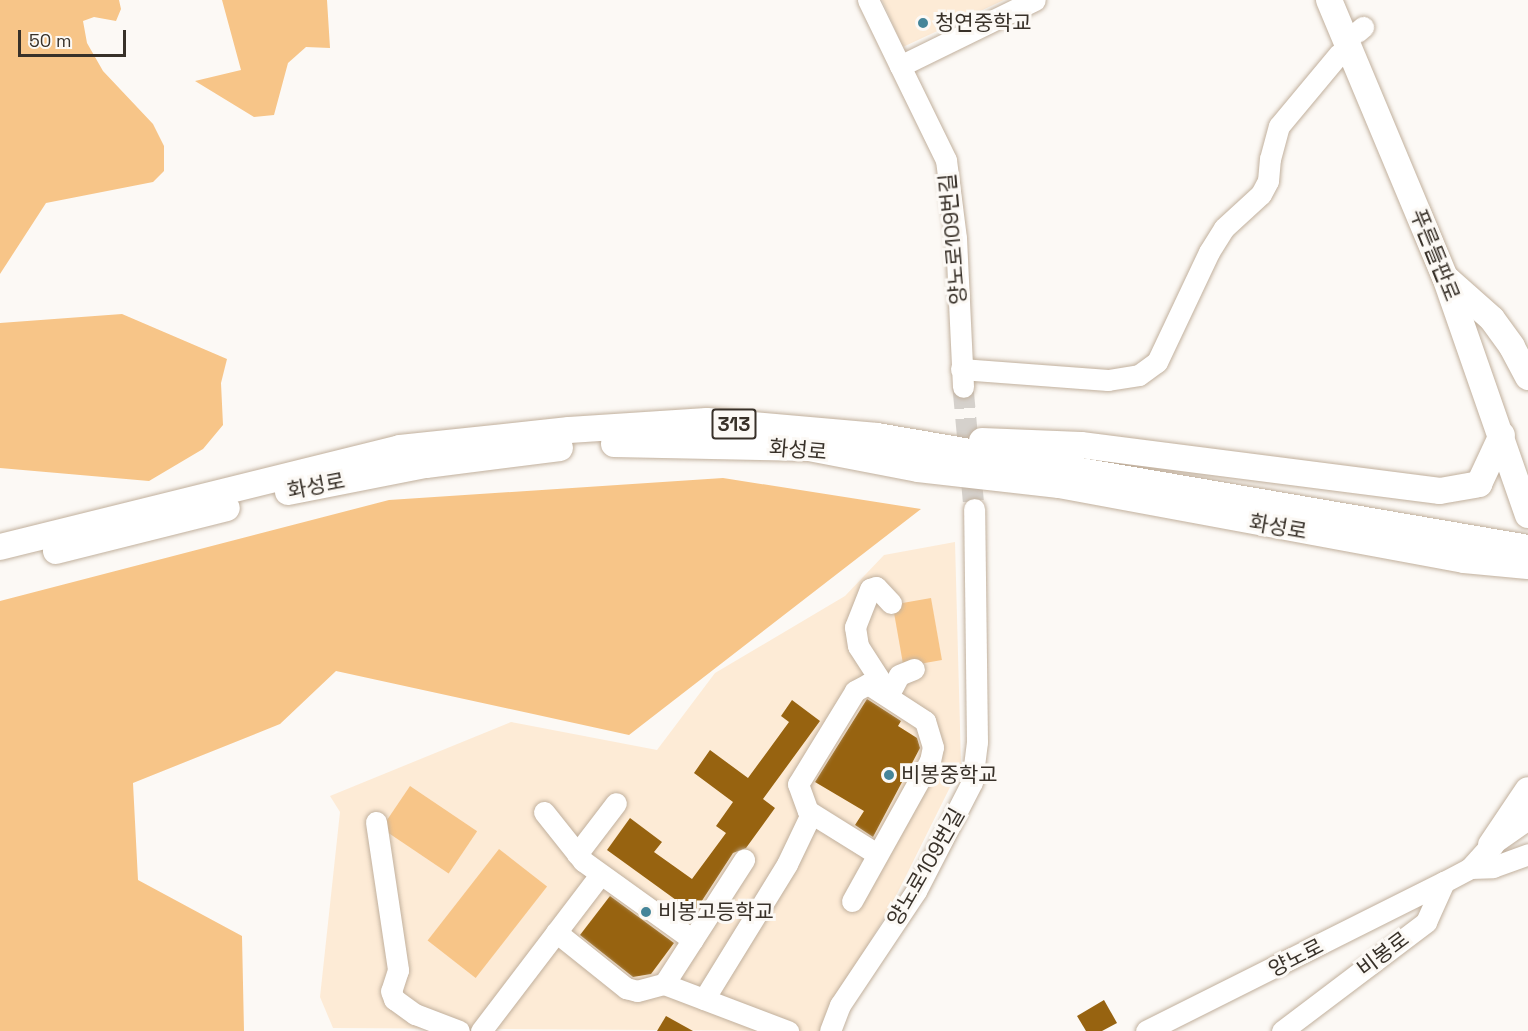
<!DOCTYPE html>
<meta charset="utf-8">
<style>
body{margin:0}
#map{position:relative;width:1528px;height:1031px;overflow:hidden;background:#fcf9f5;font-family:"Space Grotesk","Noto Sans KR",sans-serif}
div>[style]{position:absolute}
.built>*{inset:0;background:#fdebd6}
.green>*{inset:0;background:#f7c588;transform-origin:0 0}
.building>*{inset:0;background:#976310}
.minor-tunnel>*{height:21px;margin-top:-10.5px;transform-origin:0;background:repeating-linear-gradient(90deg,#d5d1cc 0 21px,transparent 0 31px)}
.roads{filter:drop-shadow(0 0 2px #c1b09d) drop-shadow(0 0 2px #c1b09d)}
.minor>*{height:21px;margin:-10.5px;padding:0 10.5px;transform-origin:10.5px;border-radius:10.5px;background:#fff}
.major>*{height:26px;margin:-13px;padding:0 13px;transform-origin:13px;border-radius:13px;background:#fff}
.dots>*{width:16px;height:16px;translate:-50% -50%;box-sizing:border-box;border:3px solid #fcf9f5;border-radius:50%}
span{translate:-50% -50%;white-space:nowrap;text-align:center;line-height:1.15;-webkit-text-stroke:6px #fcf9f5;paint-order:stroke}
.shield-label span{padding:2px 4px;background:#fcf9f5;border:2px solid;border-radius:4px;-webkit-text-stroke-width:0}
.shield-label{font-size:20px;color:#383129;font-weight:700}
.poi-label{font-size:21px;color:#383129}
.left{translate:0 -50%;text-align:left}
.street-label{font-size:21px;color:#383129}
.scale{position:absolute;left:18px;top:30px;width:108px;height:27px;box-sizing:border-box;border:3px solid #383129;border-top:0;padding-left:8px;font-size:18px;line-height:21px;white-space:nowrap;color:#383129;-webkit-text-stroke:4px #fcf9f5;paint-order:stroke}
</style>
<div id="map">
<div class="built">
<i style="clip-path:polygon(882px 0,1004px 0,903px 47px)"></i>
<i style="clip-path:polygon(955px 542px,961px 765px,891px 906px,827px 1015px,823px 1031px,333px 1028px,320px 997px,340px 812px,330px 796px,511px 722px,657px 750px,715px 673px,845px 596px,884px 555px)"></i>
</div>
<div class="green">
<i style="clip-path:polygon(0 0,119px 0,121px 9px,116px 21px,94px 17px,83px 21px,87px 43px,103px 71px,153px 124px,164px 146px,164px 171px,153px 182px,46px 203px,0 274px)"></i>
<i style="clip-path:polygon(222px 0,327px 0,330px 48px,306px 47px,288px 63px,274px 115px,254px 117px,195px 81px,241px 70px)"></i>
<i style="clip-path:polygon(122px 314px,227px 359px,221px 383px,223px 425px,203px 449px,149px 481px,0 468px,0 323px)"></i>
<i style="clip-path:polygon(723px 478px,921px 509px,629px 735px,336px 671px,280px 724px,133px 783px,138px 880px,242px 936px,244px 1031px,0 1031px,0 601px,389px 500px)"></i>
<i style="left:931px;top:598px;width:63px;height:39px;rotate:80deg"></i>
<i style="left:410px;top:786px;width:81px;height:51px;rotate:34deg"></i>
<i style="left:499px;top:849px;width:61px;height:116px;rotate:38deg"></i>
</div>
<div class="building">
<i style="clip-path:polygon(867px 699px,901px 721px,898px 726px,917px 738px,920px 748px,873px 837px,855px 825px,864px 811px,815px 782px)"></i>
<i style="clip-path:polygon(792px 700px,820px 721px,763px 799px,775px 808px,746px 848px,733px 853px,694px 913px,607px 850px,630px 818px,662px 842px,654px 852px,692px 879px,726px 833px,716px 826px,733px 802px,694px 773px,710px 750px,748px 778px,789px 722px,781px 716px)"></i>
<i style="clip-path:polygon(610px 896px,674px 943px,651px 974px,633px 977px,580px 935px)"></i>
<i style="clip-path:polygon(1104px 1000px,1117px 1023px,1102px 1031px,1086px 1031px,1077px 1016px)"></i>
<i style="clip-path:polygon(666px 1016px,693px 1031px,657px 1031px)"></i>
</div>
<div class="minor-tunnel">
<i style="left:963px;top:387px;width:122px;rotate:84.8deg"></i>
</div>
<div class="roads">
<div class="minor">
<i style="left:868px;top:0;width:73px;rotate:64.1deg"></i>
<i style="left:900px;top:66px;width:150px;rotate:-26.1deg"></i>
<i style="left:1357px;top:32px;width:8px;rotate:-40deg"></i>
<i style="left:900px;top:66px;width:105px;rotate:63.9deg"></i>
<i style="left:946px;top:160px;width:79px;rotate:82.7deg"></i>
<i style="left:956px;top:238px;width:149px;rotate:87.3deg"></i>
<i style="left:961px;top:369px;width:147px;rotate:4.3deg"></i>
<i style="left:1108px;top:380px;width:31px;rotate:-9deg"></i>
<i style="left:1139px;top:375px;width:22px;rotate:-36deg"></i>
<i style="left:1157px;top:362px;width:122px;rotate:-64.7deg"></i>
<i style="left:1209px;top:252px;width:28px;rotate:-58deg"></i>
<i style="left:1224px;top:228px;width:50px;rotate:-42.6deg"></i>
<i style="left:1261px;top:194px;width:15px;rotate:-62deg"></i>
<i style="left:1268px;top:181px;width:22px;rotate:-85deg"></i>
<i style="left:1270px;top:159px;width:34px;rotate:-75deg"></i>
<i style="left:1279px;top:126px;width:94px;rotate:-50.2deg"></i>
<i style="left:891px;top:603px;width:22px;rotate:-133deg"></i>
<i style="left:876px;top:587px;width:6px;rotate:162deg"></i>
<i style="left:870px;top:589px;width:41px;rotate:111.5deg"></i>
<i style="left:855px;top:627px;width:19px;rotate:81deg"></i>
<i style="left:858px;top:646px;width:57px;rotate:57.1deg"></i>
<i style="left:889px;top:694px;width:21px;rotate:-62deg"></i>
<i style="left:899px;top:675px;width:16px;rotate:-22deg"></i>
<i style="left:544px;top:812px;width:63px;rotate:51.5deg"></i>
<i style="left:583px;top:861px;width:135px;rotate:35.7deg"></i>
<i style="left:376px;top:822px;width:150px;rotate:81.5deg"></i>
<i style="left:398px;top:970px;width:22px;rotate:108deg"></i>
<i style="left:391px;top:991px;width:9px;rotate:69deg"></i>
<i style="left:394px;top:999px;width:26px;rotate:36deg"></i>
<i style="left:415px;top:1014px;width:47px;rotate:21.1deg"></i>
<i style="left:577px;top:854px;width:64px;rotate:-52.6deg"></i>
<i style="left:1470px;top:868px;width:23px;rotate:-2deg"></i>
<i style="left:1493px;top:867px;width:37px;rotate:-20deg"></i>
<i style="left:852px;top:901px;width:160px;rotate:-60.9deg"></i>
<i style="left:930px;top:761px;width:14px;rotate:-78deg"></i>
<i style="left:933px;top:747px;width:27px;rotate:-107deg"></i>
<i style="left:925px;top:721px;width:68px;rotate:-147deg"></i>
<i style="left:868px;top:684px;width:15px;rotate:152deg"></i>
<i style="left:855px;top:691px;width:109px;rotate:121.5deg"></i>
<i style="left:798px;top:784px;width:29px;rotate:70deg"></i>
<i style="left:808px;top:811px;width:81px;rotate:31.9deg"></i>
<i style="left:556px;top:932px;width:90px;rotate:38.7deg"></i>
<i style="left:626px;top:988px;width:11px;rotate:15deg"></i>
<i style="left:637px;top:991px;width:28px;rotate:-15deg"></i>
<i style="left:664px;top:984px;width:133px;rotate:20.8deg"></i>
<i style="left:664px;top:984px;width:148px;rotate:-57.2deg"></i>
<i style="left:704px;top:999px;width:158px;rotate:-58.4deg"></i>
<i style="left:787px;top:864px;width:55px;rotate:-64.4deg"></i>
<i style="left:481px;top:1031px;width:196px;rotate:-52.7deg"></i>
<i style="left:830px;top:1031px;width:28px;rotate:-69deg"></i>
<i style="left:840px;top:1005px;width:137px;rotate:-56.3deg"></i>
<i style="left:916px;top:891px;width:123px;rotate:-62.8deg"></i>
<i style="left:972px;top:782px;width:40px;rotate:-82.9deg"></i>
<i style="left:977px;top:742px;width:233px;rotate:-90.7deg"></i>
<i style="left:1146px;top:1031px;width:333px;rotate:-26.6deg"></i>
<i style="left:1282px;top:1031px;width:181px;rotate:-37.1deg"></i>
<i style="left:1426px;top:922px;width:44px;rotate:-65.8deg"></i>
<i style="left:1444px;top:882px;width:30px;rotate:-28deg"></i>
<i style="left:1470px;top:868px;width:31px;rotate:-48deg"></i>
<i style="left:1491px;top:845px;width:45px;rotate:-35.1deg"></i>
</div>
<div class="major">
<i style="left:1329px;top:0;width:300px;rotate:67.3deg"></i>
<i style="left:1445px;top:277px;width:252px;rotate:70.8deg"></i>
<i style="left:1447px;top:279px;width:60px;rotate:41.6deg"></i>
<i style="left:1492px;top:319px;width:34px;rotate:54deg"></i>
<i style="left:1512px;top:347px;width:34px;rotate:62deg"></i>
<i style="left:982px;top:441px;width:99px;rotate:2.3deg"></i>
<i style="left:1081px;top:445px;width:362px;rotate:7.3deg"></i>
<i style="left:1440px;top:491px;width:40px;rotate:-10deg"></i>
<i style="left:1479px;top:484px;width:54px;rotate:-64.9deg"></i>
<i style="left:614px;top:444px;width:195px;rotate:1.2deg"></i>
<i style="left:809px;top:448px;width:111px;rotate:10.9deg"></i>
<i style="left:918px;top:469px;width:142px;rotate:6.5deg"></i>
<i style="left:1059px;top:485px;width:412px;rotate:10.5deg"></i>
<i style="left:1464px;top:560px;width:64px;rotate:5.4deg"></i>
<i style="left:288px;top:492px;width:141px;rotate:-11.1deg"></i>
<i style="left:426px;top:465px;width:135px;rotate:-7.2deg"></i>
<i style="left:0;top:547px;width:412px;rotate:-13.9deg"></i>
<i style="left:400px;top:448px;width:170px;rotate:-6.1deg"></i>
<i style="left:569px;top:430px;width:138px;rotate:-3.7deg"></i>
<i style="left:707px;top:421px;width:171px;rotate:5deg"></i>
<i style="left:877px;top:436px;width:661px;rotate:9.76deg"></i>
<i style="left:56px;top:551px;width:176px;rotate:-14.1deg"></i>
<i style="left:1491px;top:845px;width:66px;rotate:-56.1deg"></i>
</div>
</div>
<div class="dots">
<i style="left:923px;top:23px;background:#458599"></i>
<i style="left:889px;top:775px;background:#458599"></i>
<i style="left:646px;top:912px;background:#458599"></i>
</div>
<div class="shield-label">
<span style="left:734px;top:424px">313</span>
</div>
<div class="poi-label">
<span class="left" style="left:935px;top:23px">청연중학교</span>
<span class="left" style="left:901px;top:775px">비봉중학교</span>
<span class="left" style="left:658px;top:912px">비봉고등학교</span>
</div>
<div class="street-label">
<span style="left:953px;top:239px;rotate:-95deg">양노로109번길</span>
<span style="left:1435px;top:255px;rotate:68deg">푸른들판로</span>
<span style="left:798px;top:450px;rotate:5deg">화성로</span>
<span style="left:316px;top:486px;rotate:-11deg">화성로</span>
<span style="left:1278px;top:527px;rotate:10deg">화성로</span>
<span style="left:926px;top:867px;rotate:-60deg">양노로109번길</span>
<span style="left:1383px;top:954px;rotate:-37deg">비봉로</span>
<span style="left:1296px;top:958px;rotate:-27deg">양노로</span>
</div>
<div class="scale">50 m</div>
</div>
